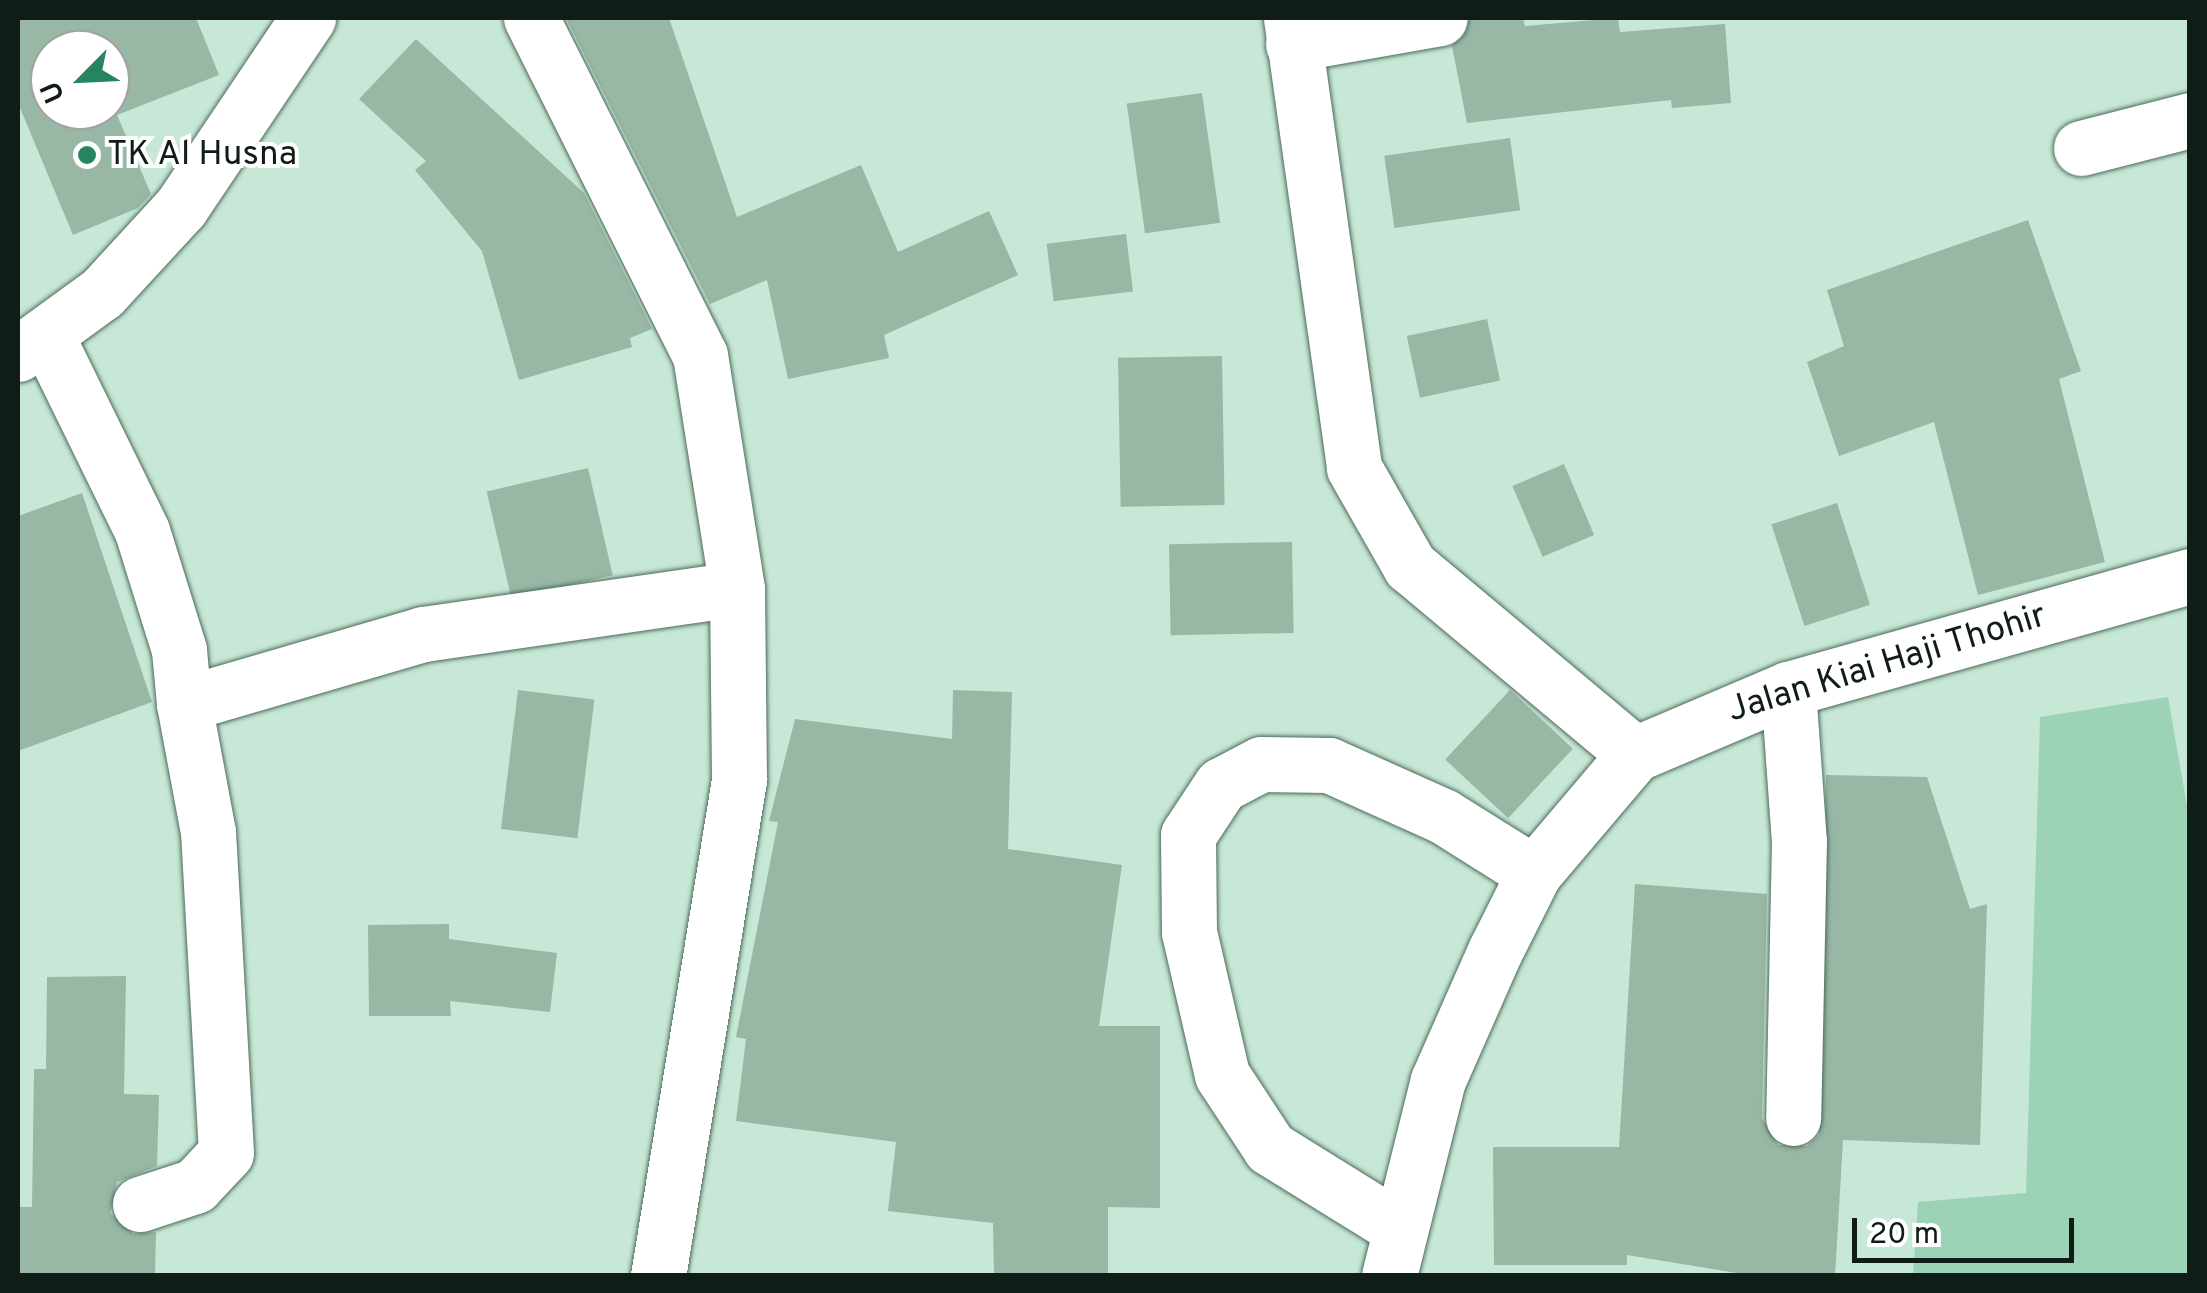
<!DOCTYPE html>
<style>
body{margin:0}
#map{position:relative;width:2207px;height:1293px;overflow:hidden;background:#c7e8d6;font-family:Overpass,sans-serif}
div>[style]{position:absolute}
.green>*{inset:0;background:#9cd3b6}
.building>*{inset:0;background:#98b7a5;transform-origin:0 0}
.roads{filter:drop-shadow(0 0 2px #4d6a5a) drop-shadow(0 0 2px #4d6a5a)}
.minor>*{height:55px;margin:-27.5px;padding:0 27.5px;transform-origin:27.5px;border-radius:27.5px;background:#fff}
.dots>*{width:28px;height:28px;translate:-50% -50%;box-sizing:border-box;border:5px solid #fff;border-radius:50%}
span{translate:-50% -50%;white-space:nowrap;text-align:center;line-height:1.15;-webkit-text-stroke:8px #fff;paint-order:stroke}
.poi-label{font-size:35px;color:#101c16}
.left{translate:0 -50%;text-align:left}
.street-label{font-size:35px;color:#101c16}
.frame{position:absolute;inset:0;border:20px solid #101c16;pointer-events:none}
.north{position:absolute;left:30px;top:30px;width:100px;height:100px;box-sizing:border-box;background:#fff;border:2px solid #9fa4a2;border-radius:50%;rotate:246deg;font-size:28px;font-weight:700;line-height:40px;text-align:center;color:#101c16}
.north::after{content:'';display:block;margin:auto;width:35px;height:45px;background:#26855d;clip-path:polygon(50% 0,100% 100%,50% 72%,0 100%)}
.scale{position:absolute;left:1852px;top:1218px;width:222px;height:45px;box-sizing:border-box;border:5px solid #101c16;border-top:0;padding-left:12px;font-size:30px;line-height:35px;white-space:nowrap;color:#101c16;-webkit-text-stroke:8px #fff;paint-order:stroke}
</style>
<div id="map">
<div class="green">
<i style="clip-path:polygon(2168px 697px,2190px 823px,2189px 1275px,1913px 1275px,1918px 1202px,2026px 1193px,2040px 717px)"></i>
</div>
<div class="building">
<i style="clip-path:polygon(evenodd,18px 18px,196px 18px,219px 75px,117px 115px,151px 194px,138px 208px,73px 235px,18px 103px,18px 18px,50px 50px,110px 50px,110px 110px,50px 110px,50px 50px)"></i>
<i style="clip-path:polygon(566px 18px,669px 18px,737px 217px,861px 165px,898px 252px,989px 211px,1018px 275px,884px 335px,889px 358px,788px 379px,767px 280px,710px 304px)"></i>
<i style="clip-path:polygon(1470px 18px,1523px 18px,1525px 26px,1618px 18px,1620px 32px,1725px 24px,1731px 103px,1672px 108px,1671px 100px,1467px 123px,1452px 46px)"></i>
<i style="clip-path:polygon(416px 39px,584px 193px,652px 329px,630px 338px,632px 347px,519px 380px,482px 251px,415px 170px,426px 161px,359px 99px)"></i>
<i style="left:1202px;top:93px;width:131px;height:76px;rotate:82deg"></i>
<i style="left:1510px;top:138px;width:73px;height:127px;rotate:82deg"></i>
<i style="clip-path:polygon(2028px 220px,2081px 371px,2059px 379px,2105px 562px,1978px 595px,1934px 422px,1839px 456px,1807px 362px,1844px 346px,1827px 290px)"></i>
<i style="left:1126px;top:234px;width:58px;height:80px;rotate:83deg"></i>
<i style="left:1487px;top:319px;width:63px;height:82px;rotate:78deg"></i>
<i style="left:1222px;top:356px;width:149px;height:104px;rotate:89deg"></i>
<i style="left:1564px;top:464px;width:77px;height:56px;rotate:67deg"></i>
<i style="left:588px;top:468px;width:110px;height:104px;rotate:77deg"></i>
<i style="clip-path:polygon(82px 493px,152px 702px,18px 751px,18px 516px)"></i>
<i style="left:1837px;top:503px;width:107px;height:69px;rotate:72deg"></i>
<i style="left:1292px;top:542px;width:91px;height:123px;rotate:89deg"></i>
<i style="left:518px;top:690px;width:77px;height:140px;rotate:7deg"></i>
<i style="clip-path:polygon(953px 690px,1012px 692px,1008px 849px,1122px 865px,1099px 1026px,1160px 1026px,1160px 1208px,1108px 1207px,1108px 1276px,994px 1276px,993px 1223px,888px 1211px,896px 1142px,736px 1121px,746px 1039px,736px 1037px,778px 822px,769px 821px,795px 719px,952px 739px)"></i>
<i style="left:1510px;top:690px;width:86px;height:95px;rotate:43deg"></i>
<i style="clip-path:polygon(1826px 775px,1927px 777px,1970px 909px,1987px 904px,1980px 1145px,1843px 1140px,1835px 1276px,1755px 1276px,1627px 1255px,1627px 1265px,1494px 1265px,1493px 1147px,1619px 1147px,1635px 884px,1767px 894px,1762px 1118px,1778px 1145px,1807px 1146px,1819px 1135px)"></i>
<i style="clip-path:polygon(449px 924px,449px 939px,557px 953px,550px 1012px,450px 1001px,451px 1016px,369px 1016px,368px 925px)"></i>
<i style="clip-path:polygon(126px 976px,124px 1094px,159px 1095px,157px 1166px,117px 1182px,110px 1213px,133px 1234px,156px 1232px,155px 1276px,18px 1276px,18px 1207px,32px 1207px,34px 1069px,46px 1069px,47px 977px)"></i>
</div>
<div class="roads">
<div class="minor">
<i style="left:531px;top:18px;width:377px;rotate:63.4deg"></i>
<i style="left:700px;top:355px;width:237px;rotate:81deg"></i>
<i style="left:737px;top:589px;width:191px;rotate:89.4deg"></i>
<i style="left:739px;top:780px;width:503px;rotate:99.27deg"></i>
<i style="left:1291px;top:18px;width:454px;rotate:82deg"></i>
<i style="left:1354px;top:468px;width:113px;rotate:60.3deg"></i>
<i style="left:1410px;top:566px;width:293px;rotate:39.9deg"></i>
<i style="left:1293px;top:44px;width:149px;rotate:-10deg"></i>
<i style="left:2081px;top:148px;width:113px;rotate:-14.4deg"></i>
<i style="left:46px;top:335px;width:218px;rotate:63.9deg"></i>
<i style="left:142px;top:531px;width:125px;rotate:72.7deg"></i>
<i style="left:179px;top:650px;width:54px;rotate:84.7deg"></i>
<i style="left:18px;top:354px;width:104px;rotate:-36deg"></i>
<i style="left:102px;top:293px;width:117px;rotate:-47.4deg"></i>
<i style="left:181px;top:207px;width:228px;rotate:-56.1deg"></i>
<i style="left:1788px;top:689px;width:152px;rotate:85.9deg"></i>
<i style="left:1799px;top:841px;width:277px;rotate:91.2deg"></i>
<i style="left:140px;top:1204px;width:58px;rotate:-18.1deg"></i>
<i style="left:195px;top:1186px;width:45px;rotate:-46.8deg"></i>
<i style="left:226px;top:1153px;width:322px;rotate:-93.2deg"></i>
<i style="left:208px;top:832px;width:130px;rotate:-100.6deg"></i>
<i style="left:184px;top:704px;width:249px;rotate:-16.3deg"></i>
<i style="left:423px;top:634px;width:317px;rotate:-8.2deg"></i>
<i style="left:1399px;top:1228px;width:152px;rotate:-148.2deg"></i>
<i style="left:1270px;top:1148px;width:87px;rotate:-123.3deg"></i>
<i style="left:1222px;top:1075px;width:147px;rotate:-103deg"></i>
<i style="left:1189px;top:932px;width:97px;rotate:-90.6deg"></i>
<i style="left:1188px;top:835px;width:60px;rotate:-56.6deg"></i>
<i style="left:1221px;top:785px;width:45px;rotate:-27.7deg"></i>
<i style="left:1261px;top:764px;width:68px;rotate:0.8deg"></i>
<i style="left:1329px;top:765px;width:125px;rotate:24.1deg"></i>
<i style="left:1443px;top:816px;width:107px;rotate:32.1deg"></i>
<i style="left:1389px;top:1276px;width:202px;rotate:-76deg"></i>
<i style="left:1438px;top:1080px;width:141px;rotate:-66.2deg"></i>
<i style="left:1495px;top:951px;width:87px;rotate:-63.4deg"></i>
<i style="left:1534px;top:873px;width:156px;rotate:-49.7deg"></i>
<i style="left:1635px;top:754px;width:166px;rotate:-23deg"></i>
<i style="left:1788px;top:689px;width:418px;rotate:-15.7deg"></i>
</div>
</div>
<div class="dots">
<i style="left:87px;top:155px;background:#26855d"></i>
</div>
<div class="poi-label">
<span class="left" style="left:107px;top:155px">TK Al Husna</span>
</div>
<div class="street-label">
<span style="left:1887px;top:664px;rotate:-17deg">Jalan Kiai Haji Thohir</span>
</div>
<div class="frame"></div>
<div class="north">U</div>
<div class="scale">20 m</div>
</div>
